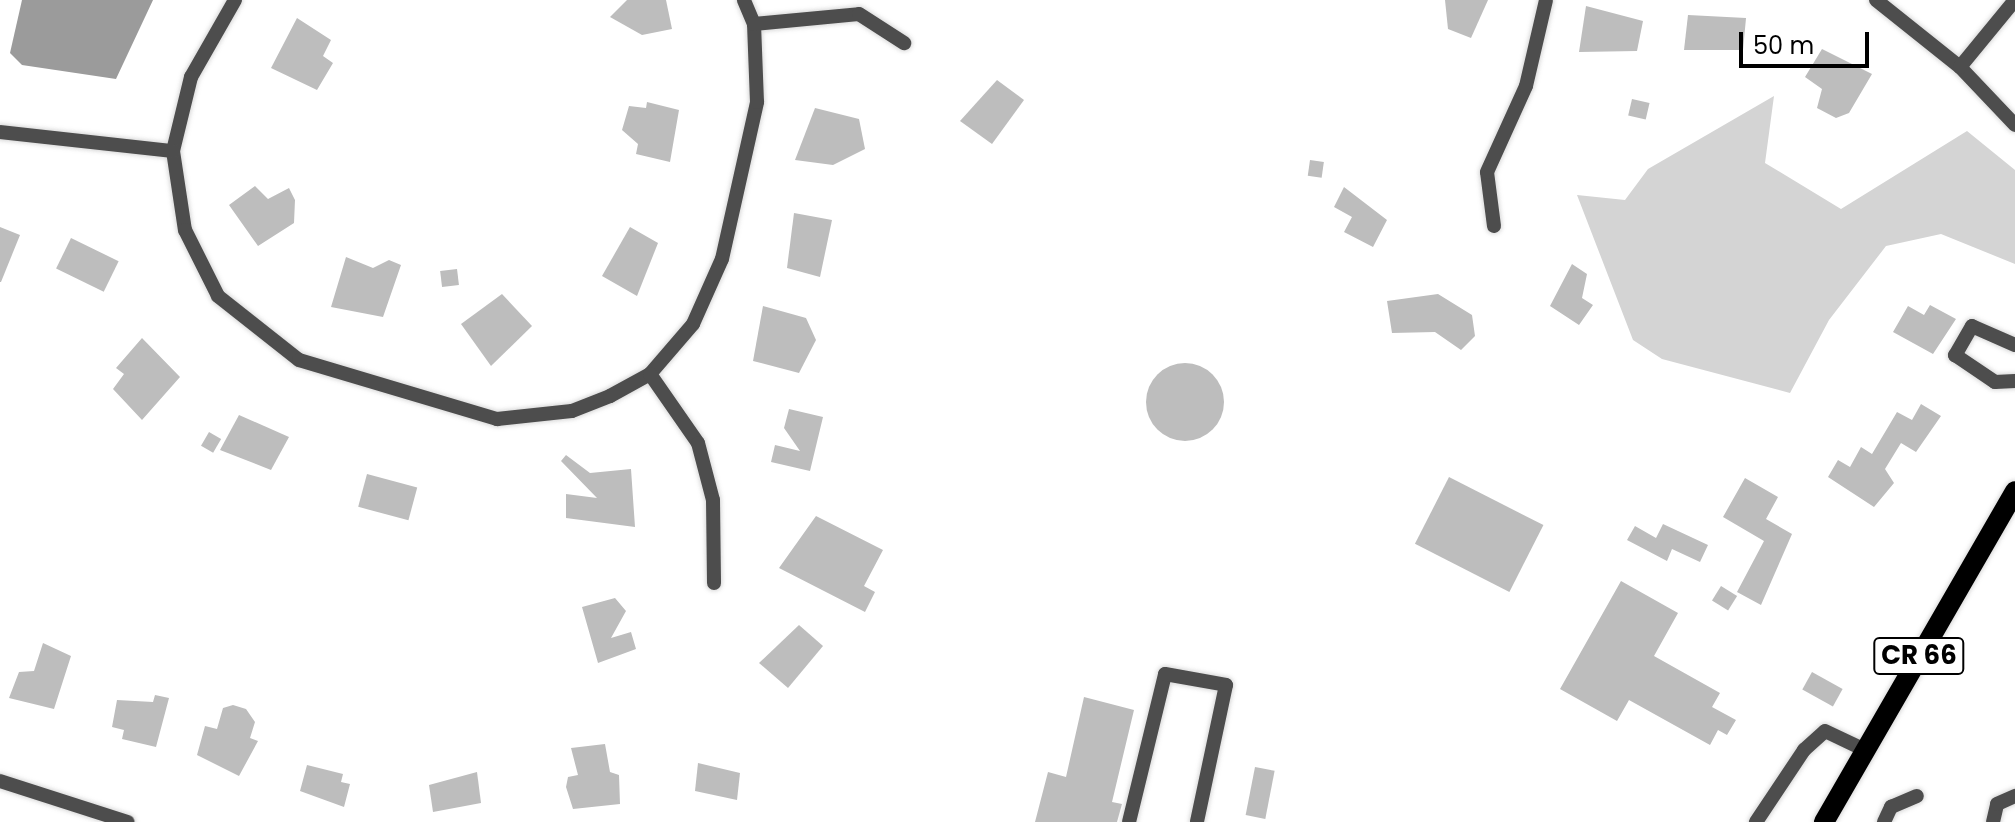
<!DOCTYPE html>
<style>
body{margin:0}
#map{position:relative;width:2015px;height:822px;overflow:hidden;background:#fff;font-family:Poppins,sans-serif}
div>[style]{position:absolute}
.green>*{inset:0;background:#d4d4d4}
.water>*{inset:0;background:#9b9b9b}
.building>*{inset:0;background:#bdbdbd;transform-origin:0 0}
.round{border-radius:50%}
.roads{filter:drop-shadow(0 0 2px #dbdbdb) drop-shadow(0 0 2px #dbdbdb)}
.minor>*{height:14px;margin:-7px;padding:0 7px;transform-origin:7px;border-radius:7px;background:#4d4d4d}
.major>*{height:20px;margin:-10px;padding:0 10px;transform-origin:10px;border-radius:10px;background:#000}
span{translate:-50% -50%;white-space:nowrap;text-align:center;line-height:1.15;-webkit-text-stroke:8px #fff;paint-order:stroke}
.shield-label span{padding:2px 6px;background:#fff;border:2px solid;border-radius:6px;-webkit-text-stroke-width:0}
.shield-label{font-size:26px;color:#000;font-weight:700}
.scale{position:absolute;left:1739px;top:32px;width:130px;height:36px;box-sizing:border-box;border:4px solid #000;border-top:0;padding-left:10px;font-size:24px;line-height:28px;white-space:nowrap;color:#000;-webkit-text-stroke:6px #fff;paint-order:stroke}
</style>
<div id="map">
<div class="green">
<i style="clip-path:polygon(1774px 96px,1765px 163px,1841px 209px,1967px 131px,2015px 170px,2015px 264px,1941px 234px,1886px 246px,1829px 320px,1790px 393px,1662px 359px,1633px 340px,1577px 195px,1625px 200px,1648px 169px)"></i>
</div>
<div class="water">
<i style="clip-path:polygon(22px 0,153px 0,116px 79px,22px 65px,10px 53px)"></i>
</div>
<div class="building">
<i style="clip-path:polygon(627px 0,666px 0,672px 29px,642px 35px,610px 17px)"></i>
<i style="clip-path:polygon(1445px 0,1488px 0,1471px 38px,1448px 29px)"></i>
<i style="clip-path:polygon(1586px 6px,1643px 21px,1637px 51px,1579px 52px)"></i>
<i style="clip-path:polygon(1688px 15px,1746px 18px,1743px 50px,1684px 50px)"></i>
<i style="clip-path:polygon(297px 18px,331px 40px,323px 56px,333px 63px,317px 90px,271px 68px)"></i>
<i style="clip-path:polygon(1822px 49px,1872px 74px,1849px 113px,1836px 118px,1817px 108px,1822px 89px,1805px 77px)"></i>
<i style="clip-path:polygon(997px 80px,1024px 100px,992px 144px,960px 121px)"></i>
<i style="left:1632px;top:99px;width:18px;height:17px;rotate:13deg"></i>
<i style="clip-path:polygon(647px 102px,679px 110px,670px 162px,636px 154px,638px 144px,622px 130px,629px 106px,646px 108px)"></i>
<i style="clip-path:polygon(815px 108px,859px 119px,865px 149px,833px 165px,795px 160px)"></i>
<i style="left:1310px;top:160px;width:14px;height:16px;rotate:8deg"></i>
<i style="clip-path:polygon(255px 186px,268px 199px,289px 188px,295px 200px,294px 223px,258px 246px,229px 205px)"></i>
<i style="clip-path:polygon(1344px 187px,1387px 220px,1373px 247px,1344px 232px,1352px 217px,1334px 207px)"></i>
<i style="clip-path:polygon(794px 213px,832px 220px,820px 277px,787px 268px)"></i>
<i style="clip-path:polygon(0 227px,20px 235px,1px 282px,0 282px)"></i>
<i style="clip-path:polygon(630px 227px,658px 243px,637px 296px,602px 276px)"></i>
<i style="left:71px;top:238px;width:53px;height:34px;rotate:26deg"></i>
<i style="clip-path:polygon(346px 257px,373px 268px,389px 260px,401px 265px,383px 317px,331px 307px)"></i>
<i style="clip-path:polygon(1572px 264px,1587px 274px,1582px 298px,1593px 305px,1579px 325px,1550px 306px)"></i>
<i style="left:457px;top:269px;width:16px;height:17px;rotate:83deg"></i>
<i style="clip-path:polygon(502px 294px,532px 326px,491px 366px,461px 324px)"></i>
<i style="clip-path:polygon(1438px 294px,1472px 315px,1475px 336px,1461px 350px,1435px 332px,1392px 333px,1387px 301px)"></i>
<i style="clip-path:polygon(1930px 305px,1956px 319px,1933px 354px,1893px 332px,1908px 306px,1924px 315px)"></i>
<i style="clip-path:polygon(763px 306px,806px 318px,816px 340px,799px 373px,753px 361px)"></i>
<i style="clip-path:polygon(142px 338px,180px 377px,142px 420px,113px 389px,124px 374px,116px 368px)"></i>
<i class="round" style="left:1146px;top:363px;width:78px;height:78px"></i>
<i style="clip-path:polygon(1921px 404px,1941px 416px,1916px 452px,1901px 443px,1885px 469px,1894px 483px,1874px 507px,1828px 477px,1838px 460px,1850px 467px,1861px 447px,1872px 454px,1897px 412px,1912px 420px)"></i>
<i style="clip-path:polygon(789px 409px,823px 417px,810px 471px,771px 462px,775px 445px,800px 451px,784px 428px)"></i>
<i style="clip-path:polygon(239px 415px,289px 437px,271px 470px,220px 450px)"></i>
<i style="left:209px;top:432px;width:14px;height:16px;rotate:30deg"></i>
<i style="clip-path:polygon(566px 455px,590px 473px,631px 469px,635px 527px,566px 518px,566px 494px,597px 498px,561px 461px)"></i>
<i style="left:367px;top:474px;width:52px;height:34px;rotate:15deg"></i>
<i style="left:1449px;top:477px;width:106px;height:75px;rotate:27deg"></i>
<i style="clip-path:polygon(1745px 478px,1778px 497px,1766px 519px,1792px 534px,1761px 605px,1737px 592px,1764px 541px,1723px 517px)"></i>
<i style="clip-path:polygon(816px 516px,883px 550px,864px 586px,875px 592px,865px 612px,779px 568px)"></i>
<i style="clip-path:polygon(1663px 524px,1708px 545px,1700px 562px,1672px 549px,1667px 561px,1627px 540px,1635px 526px,1656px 538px)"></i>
<i style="clip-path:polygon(1621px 581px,1678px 613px,1654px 656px,1720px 693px,1712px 707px,1736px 720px,1727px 735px,1718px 730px,1710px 745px,1629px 700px,1617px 721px,1560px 689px)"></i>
<i style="left:1721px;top:586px;width:19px;height:17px;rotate:32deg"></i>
<i style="clip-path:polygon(615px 598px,626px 611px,611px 638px,631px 632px,636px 649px,598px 663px,582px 607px)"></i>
<i style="clip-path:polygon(799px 625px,823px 646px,788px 688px,759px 663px)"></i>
<i style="clip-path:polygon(43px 643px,71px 656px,54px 709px,9px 698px,19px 672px,34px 671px)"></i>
<i style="left:1812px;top:672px;width:35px;height:20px;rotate:29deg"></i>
<i style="clip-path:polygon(155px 695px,169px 698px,156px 747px,122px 739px,124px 730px,112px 727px,117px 700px,153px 702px)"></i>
<i style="clip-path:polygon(1084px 697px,1134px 710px,1112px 802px,1122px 804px,1117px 822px,1035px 822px,1048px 772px,1066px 777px)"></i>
<i style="clip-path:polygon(233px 705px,246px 709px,255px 722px,250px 738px,258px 741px,239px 776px,197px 755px,205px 726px,217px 729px,223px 708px)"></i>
<i style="clip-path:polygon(605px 744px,610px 772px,619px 775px,620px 804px,573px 809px,566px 787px,568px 777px,578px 775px,571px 748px)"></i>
<i style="clip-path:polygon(698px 763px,740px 773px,737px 800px,695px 791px)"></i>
<i style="clip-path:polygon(307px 765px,343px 774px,341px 782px,350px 784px,344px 807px,300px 791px)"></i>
<i style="left:1255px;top:767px;width:20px;height:49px;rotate:11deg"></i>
<i style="clip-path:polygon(477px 772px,481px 803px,433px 812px,429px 785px)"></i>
</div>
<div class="roads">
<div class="minor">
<i style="left:235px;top:0;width:89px;rotate:119.7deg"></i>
<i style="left:191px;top:77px;width:76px;rotate:103.7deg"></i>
<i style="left:173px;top:151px;width:80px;rotate:81.4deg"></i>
<i style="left:185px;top:230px;width:74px;rotate:63.4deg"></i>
<i style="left:218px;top:296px;width:103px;rotate:38.3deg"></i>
<i style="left:299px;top:360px;width:207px;rotate:16.6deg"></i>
<i style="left:497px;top:419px;width:75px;rotate:-6.1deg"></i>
<i style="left:572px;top:411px;width:41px;rotate:-21.5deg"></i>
<i style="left:610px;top:396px;width:46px;rotate:-28.8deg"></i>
<i style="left:650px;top:374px;width:66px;rotate:-49.3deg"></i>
<i style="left:693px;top:324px;width:71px;rotate:-66deg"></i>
<i style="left:722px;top:259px;width:161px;rotate:-77.4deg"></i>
<i style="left:757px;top:102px;width:78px;rotate:-92.2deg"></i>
<i style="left:754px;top:24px;width:26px;rotate:-113deg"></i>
<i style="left:1876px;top:0;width:107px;rotate:38.6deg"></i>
<i style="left:1960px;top:67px;width:80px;rotate:46.5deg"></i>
<i style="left:754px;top:24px;width:105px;rotate:-5.4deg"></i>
<i style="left:859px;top:14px;width:54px;rotate:32.8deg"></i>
<i style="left:1960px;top:67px;width:87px;rotate:-50.6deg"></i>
<i style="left:0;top:132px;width:174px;rotate:6.3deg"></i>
<i style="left:1494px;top:226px;width:54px;rotate:-97.4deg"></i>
<i style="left:1487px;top:172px;width:94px;rotate:-65.6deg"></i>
<i style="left:1526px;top:86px;width:88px;rotate:-76.9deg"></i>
<i style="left:2015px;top:345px;width:47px;rotate:-156.2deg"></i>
<i style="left:1972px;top:326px;width:34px;rotate:120deg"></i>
<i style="left:1955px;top:355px;width:48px;rotate:34deg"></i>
<i style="left:1995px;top:382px;width:20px;rotate:-3deg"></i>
<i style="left:650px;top:374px;width:84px;rotate:55.2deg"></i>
<i style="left:698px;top:443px;width:59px;rotate:75.3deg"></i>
<i style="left:713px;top:500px;width:83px;rotate:89.3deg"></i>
<i style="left:0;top:781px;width:134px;rotate:17.8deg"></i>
<i style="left:1129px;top:822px;width:152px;rotate:-76.3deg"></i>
<i style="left:1165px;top:674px;width:62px;rotate:10.2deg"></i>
<i style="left:1226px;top:685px;width:140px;rotate:102deg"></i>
<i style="left:1756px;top:822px;width:87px;rotate:-56.3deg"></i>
<i style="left:1804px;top:750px;width:28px;rotate:-42deg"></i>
<i style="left:1825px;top:731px;width:44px;rotate:25.4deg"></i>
<i style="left:1884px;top:822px;width:17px;rotate:-65deg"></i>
<i style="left:1891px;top:807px;width:28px;rotate:-23deg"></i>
<i style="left:1993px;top:822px;width:18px;rotate:-77deg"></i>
<i style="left:1997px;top:804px;width:20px;rotate:-24deg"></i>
</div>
<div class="major">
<i style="left:1824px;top:822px;width:382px;rotate:-60deg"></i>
</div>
</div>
<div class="shield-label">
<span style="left:1919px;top:656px">CR 66</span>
</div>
<div class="scale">50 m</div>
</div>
